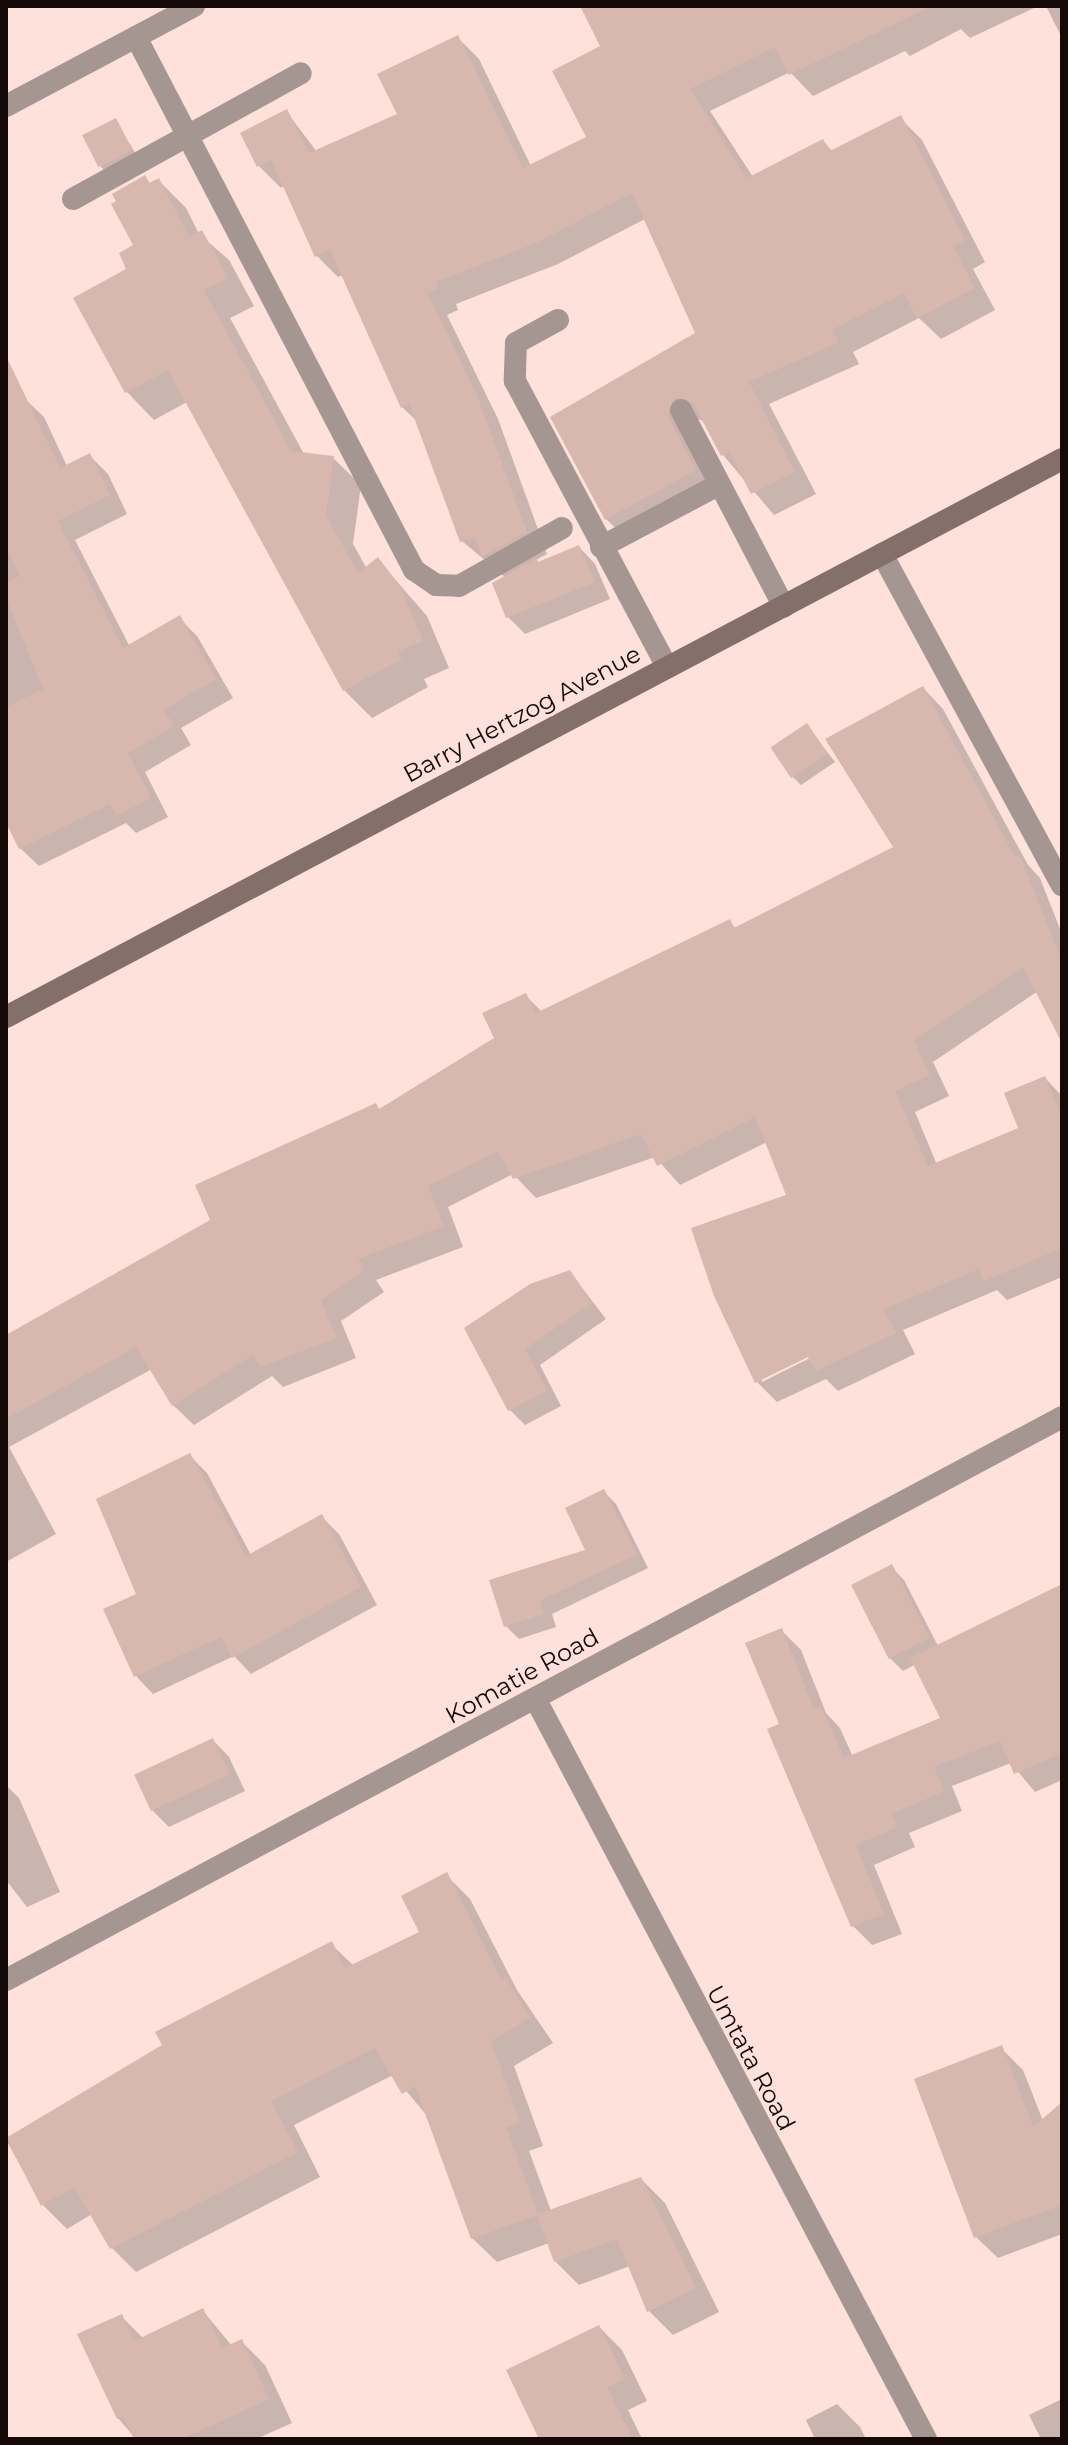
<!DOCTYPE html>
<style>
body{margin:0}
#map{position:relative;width:1068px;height:2445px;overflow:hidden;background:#fde1da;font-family:Montserrat,sans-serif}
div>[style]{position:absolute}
.shadow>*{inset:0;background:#0003}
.building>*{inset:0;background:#d8b7af;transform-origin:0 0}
.service>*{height:22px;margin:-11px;padding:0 11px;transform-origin:11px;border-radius:11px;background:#a59692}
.minor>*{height:22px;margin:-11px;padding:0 11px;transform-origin:11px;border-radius:11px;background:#a59692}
.secondary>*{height:22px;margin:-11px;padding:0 11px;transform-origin:11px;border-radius:11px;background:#846f6a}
span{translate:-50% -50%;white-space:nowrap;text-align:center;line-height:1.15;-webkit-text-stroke:6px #fde1da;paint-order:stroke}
.street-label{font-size:24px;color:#140907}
.frame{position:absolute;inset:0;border:8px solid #140907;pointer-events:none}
</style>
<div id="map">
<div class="shadow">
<i style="clip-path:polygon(582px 6px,1036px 7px,970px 38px,961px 29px,910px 56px,905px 51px,813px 96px,790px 72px,710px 111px,753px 177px,823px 141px,833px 152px,900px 118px,922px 140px,985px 262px,973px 269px,995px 310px,941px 339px,919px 318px,853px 352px,859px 364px,769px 404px,816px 494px,774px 515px,723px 455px,705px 421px,696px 419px,717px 492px,628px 540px,606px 519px,697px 334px,645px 219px,558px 264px,456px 304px,458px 310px,447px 315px,498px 419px,547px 554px,536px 560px,539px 564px,579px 547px,595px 564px,610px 599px,525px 634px,508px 617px,495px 584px,506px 578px,462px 541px,418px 422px,402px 407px,343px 275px,338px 277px,316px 255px,285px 185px,281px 188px,259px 166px,286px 111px,317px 152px,399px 115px,457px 37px,479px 59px,531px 166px,589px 138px,603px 47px)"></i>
<i style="clip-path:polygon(1046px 6px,1062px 6px,1062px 38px)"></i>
<i style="clip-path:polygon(115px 120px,139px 159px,109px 175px,101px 167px)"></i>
<i style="clip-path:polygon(145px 178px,151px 184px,158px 180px,186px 208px,199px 234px,229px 260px,254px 306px,230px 318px,304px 454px,333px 458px,361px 485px,353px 544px,367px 569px,378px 560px,427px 616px,449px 668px,424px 679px,428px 687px,372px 718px,344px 690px,187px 402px,154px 420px,127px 392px,76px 299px,129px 270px)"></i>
<i style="clip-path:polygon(25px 399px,44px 417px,67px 466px,89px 455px,108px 474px,127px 514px,75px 540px,130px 647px,179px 618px,197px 636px,233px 698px,181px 728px,191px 745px,145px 772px,168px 817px,136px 833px,126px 823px,39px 866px,20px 848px,6px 818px,6px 409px)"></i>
<i style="clip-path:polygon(evenodd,923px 688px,943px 709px,1028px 865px,1040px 878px,1062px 934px,1062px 1039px,1038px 991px,933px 1062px,949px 1096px,915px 1112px,937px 1165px,1021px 1129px,1045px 1078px,1062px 1096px,1062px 1277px,1007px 1300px,997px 1290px,903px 1330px,915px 1354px,838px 1391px,826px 1379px,777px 1402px,757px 1382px,789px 1196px,767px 1142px,680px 1185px,655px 1157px,536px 1198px,513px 1174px,448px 1207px,463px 1247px,376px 1280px,384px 1292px,341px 1321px,356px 1358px,283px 1387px,272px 1376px,194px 1425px,173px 1405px,152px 1369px,9px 1447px,56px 1534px,6px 1562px,6px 1337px,212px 1221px,376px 1106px,380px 1110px,496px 1039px,526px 996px,542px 1012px,729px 922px,737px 929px,896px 848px,923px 688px,816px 1351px,818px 1354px,762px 1382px,762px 1377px,816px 1351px)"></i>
<i style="clip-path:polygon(807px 726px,835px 762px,801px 785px,793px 777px)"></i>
<i style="clip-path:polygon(570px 1272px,606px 1319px,540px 1365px,561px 1406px,525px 1425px,510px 1410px,467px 1329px)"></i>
<i style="clip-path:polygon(189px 1455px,207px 1473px,251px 1555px,321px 1516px,339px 1534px,377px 1605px,251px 1674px,234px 1656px,153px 1694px,136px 1676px,105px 1610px,139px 1595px)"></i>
<i style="clip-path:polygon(603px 1491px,616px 1504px,648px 1568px,552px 1614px,556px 1627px,519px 1639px,506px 1626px,588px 1551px)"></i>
<i style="clip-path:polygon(891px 1567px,904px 1580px,938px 1646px,1062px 1586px,1062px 1780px,1035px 1792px,1011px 1763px,952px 1786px,962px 1811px,909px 1833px,915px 1847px,874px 1865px,902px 1934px,872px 1945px,853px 1926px,781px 1725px,782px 1631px,801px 1650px,826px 1713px,840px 1728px,853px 1757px,942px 1719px,916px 1664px,903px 1671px,890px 1658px)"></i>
<i style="clip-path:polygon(213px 1740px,229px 1757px,245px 1791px,169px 1827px,152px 1810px)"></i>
<i style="clip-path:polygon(6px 1785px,19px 1798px,60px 1892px,27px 1907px,6px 1880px)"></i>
<i style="clip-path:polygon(446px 1875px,470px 1899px,517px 1990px,553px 2043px,514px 2066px,543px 2146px,529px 2151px,551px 2211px,641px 2179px,665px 2203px,719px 2312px,673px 2335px,649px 2311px,630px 2266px,579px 2285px,555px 2261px,549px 2243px,497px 2262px,472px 2238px,428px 2117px,393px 2075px,294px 2125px,320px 2177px,136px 2272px,112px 2248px,92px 2214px,67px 2229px,43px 2205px,6px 2140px,331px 1944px,354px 1966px,421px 1932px)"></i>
<i style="clip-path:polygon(1001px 2048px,1023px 2070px,1043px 2121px,1062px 2104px,1062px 2234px,998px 2258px,976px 2237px)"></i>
<i style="clip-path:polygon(203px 2311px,232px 2346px,241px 2341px,265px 2365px,292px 2423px,256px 2439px,136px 2439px,118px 2418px,121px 2316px,143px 2338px)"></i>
<i style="clip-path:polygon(599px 2327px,622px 2350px,647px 2401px,628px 2410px,642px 2439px,541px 2439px)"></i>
<i style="clip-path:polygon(1062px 2399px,1062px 2439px,1041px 2439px,1029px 2415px)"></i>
<i style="clip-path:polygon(837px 2404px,860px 2427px,866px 2439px,815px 2439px,806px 2420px)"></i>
</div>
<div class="building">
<i style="clip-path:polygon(580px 6px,932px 6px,789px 75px,775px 47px,690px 89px,747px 178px,823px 139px,830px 151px,901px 115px,965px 240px,953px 246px,975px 288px,917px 318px,904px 293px,832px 330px,839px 342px,749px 382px,795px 472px,751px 494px,729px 452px,721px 456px,693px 403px,674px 398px,668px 416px,696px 470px,605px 520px,550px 417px,695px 333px,632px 193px,536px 243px,436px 282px,438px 288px,427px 293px,477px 395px,527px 532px,482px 557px,474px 537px,460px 542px,409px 404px,401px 408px,330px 250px,315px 257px,271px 160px,257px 167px,240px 133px,287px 109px,309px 153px,397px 114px,377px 74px,458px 35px,523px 168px,586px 137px,552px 71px,600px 46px)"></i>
<i style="left:116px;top:118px;width:36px;height:38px;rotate:63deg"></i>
<i style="clip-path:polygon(145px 175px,149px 183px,159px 178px,189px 237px,202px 230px,228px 278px,204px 290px,291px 451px,334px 456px,326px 515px,358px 573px,378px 557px,400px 586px,423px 641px,398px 651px,402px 659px,343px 691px,168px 370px,125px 393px,73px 298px,126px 269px,119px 253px,133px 245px,111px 204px,116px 201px,112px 194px)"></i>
<i style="clip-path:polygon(6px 356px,60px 468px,90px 453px,110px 495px,58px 521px,123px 648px,180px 615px,216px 679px,164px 710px,174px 726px,128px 753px,151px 798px,116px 816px,110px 804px,19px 849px,6px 823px,6px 707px,43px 689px,6px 598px,6px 582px,20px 576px,6px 547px)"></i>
<i style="clip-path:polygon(579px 545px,595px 582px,506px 618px,492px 583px,537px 558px,538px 562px)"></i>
<i style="clip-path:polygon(923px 686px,1015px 857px,1020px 855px,1062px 962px,1062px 1043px,1023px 967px,914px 1040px,930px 1075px,895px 1091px,928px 1166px,1018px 1128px,1004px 1093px,1045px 1076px,1062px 1116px,1062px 1248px,984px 1281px,979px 1269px,884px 1309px,896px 1333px,816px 1371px,808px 1357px,755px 1383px,714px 1296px,691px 1228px,786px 1195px,755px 1117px,657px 1166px,641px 1134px,513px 1179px,498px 1151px,428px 1186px,444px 1226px,358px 1259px,365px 1270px,321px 1300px,337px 1338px,260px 1367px,253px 1355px,172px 1406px,136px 1347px,6px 1419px,6px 1335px,210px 1220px,195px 1185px,376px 1103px,379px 1109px,494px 1038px,482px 1013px,526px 993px,536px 1013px,730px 919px,734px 928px,893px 847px,825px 739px)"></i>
<i style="left:807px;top:723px;width:37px;height:44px;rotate:56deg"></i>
<i style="clip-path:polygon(570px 1270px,592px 1303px,525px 1349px,547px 1390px,508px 1411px,464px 1328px,530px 1284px)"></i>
<i style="clip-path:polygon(190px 1453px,246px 1556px,322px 1514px,361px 1587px,232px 1658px,221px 1637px,134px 1677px,103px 1609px,136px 1594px,96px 1499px)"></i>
<i style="clip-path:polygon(604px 1489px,637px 1554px,540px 1601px,544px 1614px,504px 1627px,489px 1580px,585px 1550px,565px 1508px)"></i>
<i style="left:892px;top:1564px;width:83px;height:46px;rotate:63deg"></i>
<i style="clip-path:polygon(1062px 1584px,1062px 1753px,1014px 1774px,1000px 1741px,934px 1767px,944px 1791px,892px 1814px,898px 1827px,856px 1845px,884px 1914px,851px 1927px,767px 1729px,779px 1724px,745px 1643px,782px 1628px,814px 1709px,821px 1706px,844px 1758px,940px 1718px,910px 1658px)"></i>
<i style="left:213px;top:1738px;width:40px;height:87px;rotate:65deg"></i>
<i style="clip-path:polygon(447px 1872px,501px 1979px,505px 1976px,530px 2018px,491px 2041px,520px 2122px,506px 2127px,538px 2214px,641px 2177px,696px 2288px,647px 2312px,617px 2239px,554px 2262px,537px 2215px,471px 2239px,415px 2086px,402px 2094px,375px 2048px,271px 2101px,298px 2152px,110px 2249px,74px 2187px,41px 2206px,6px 2138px,162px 2045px,155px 2032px,332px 1941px,345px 1968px,419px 1932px,401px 1896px)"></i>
<i style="clip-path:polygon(1002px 2045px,1033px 2127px,1062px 2102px,1062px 2205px,974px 2238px,914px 2079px)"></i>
<i style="clip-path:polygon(203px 2308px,222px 2348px,242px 2339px,269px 2399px,182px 2439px,134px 2439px,123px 2416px,117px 2419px,77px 2334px,122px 2314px,134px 2341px)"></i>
<i style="clip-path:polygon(599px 2325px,625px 2379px,607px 2387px,633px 2439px,539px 2439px,506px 2370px)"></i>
</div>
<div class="service">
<i style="left:136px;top:37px;width:601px;rotate:62.45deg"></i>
<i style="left:414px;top:570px;width:27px;rotate:34deg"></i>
<i style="left:436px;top:585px;width:23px;rotate:2deg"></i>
<i style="left:459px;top:586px;width:118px;rotate:-29.4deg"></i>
<i style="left:73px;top:199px;width:260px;rotate:-28.9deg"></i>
<i style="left:558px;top:320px;width:48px;rotate:151.3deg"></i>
<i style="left:516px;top:343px;width:38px;rotate:92deg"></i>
<i style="left:515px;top:381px;width:324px;rotate:62deg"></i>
<i style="left:681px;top:410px;width:222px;rotate:62.4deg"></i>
<i style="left:601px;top:547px;width:132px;rotate:-27.9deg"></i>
<i style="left:882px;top:554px;width:377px;rotate:61.5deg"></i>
</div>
<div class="minor">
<i style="left:6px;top:106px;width:213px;rotate:-28deg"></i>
<i style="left:536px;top:1700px;width:836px;rotate:62.18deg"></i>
<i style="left:6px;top:1980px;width:1197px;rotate:-28.06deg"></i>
</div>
<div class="secondary">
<i style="left:6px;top:1017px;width:1194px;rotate:-27.85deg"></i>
</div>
<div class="street-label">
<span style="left:522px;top:714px;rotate:-28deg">Barry Hertzog Avenue</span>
<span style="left:522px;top:1676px;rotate:-29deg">Komatie Road</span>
<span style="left:751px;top:2058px;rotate:62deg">Umtata Road</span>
</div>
<div class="frame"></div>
</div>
